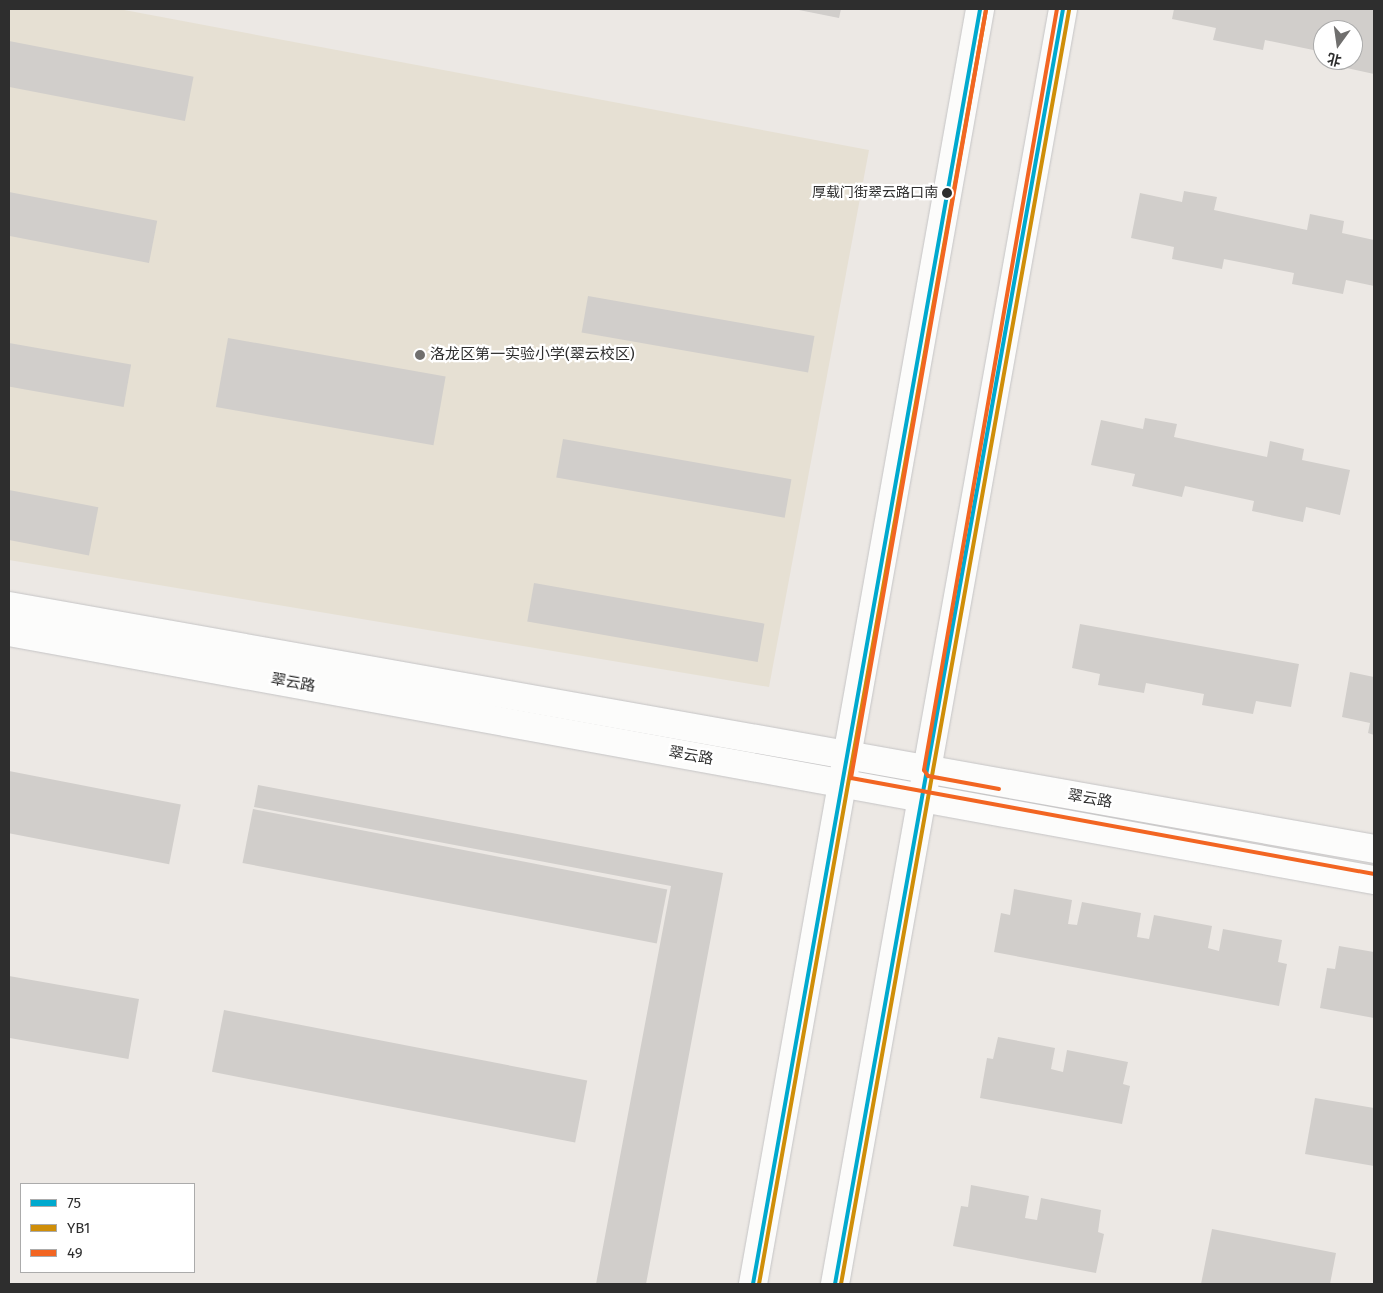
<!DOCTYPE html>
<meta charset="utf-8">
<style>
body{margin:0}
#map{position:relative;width:1383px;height:1293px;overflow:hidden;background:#ece8e4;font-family:"Fira Sans","Noto Sans SC",sans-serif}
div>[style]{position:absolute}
.education>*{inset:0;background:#e6e0d3}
.building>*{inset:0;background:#d1cecb;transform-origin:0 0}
.roads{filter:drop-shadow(0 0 1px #c5c4c5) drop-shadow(0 0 1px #c5c4c5)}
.secondary>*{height:28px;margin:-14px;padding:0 14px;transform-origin:14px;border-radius:14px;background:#fcfcfb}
.bus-1>*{height:4px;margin:-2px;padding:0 2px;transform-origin:2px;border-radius:2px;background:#00a9ce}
.bus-2>*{height:4px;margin:-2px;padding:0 2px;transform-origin:2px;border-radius:2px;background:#cf8e09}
.bus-3>*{height:4px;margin:-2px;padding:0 2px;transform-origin:2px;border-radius:2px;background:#f26522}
.dots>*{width:14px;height:14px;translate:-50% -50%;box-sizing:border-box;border:2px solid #fff;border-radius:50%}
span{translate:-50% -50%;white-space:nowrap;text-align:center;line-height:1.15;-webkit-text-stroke:4.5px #fff;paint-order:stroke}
.bus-label{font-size:14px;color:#2e2e2e}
.right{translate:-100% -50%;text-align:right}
.poi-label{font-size:15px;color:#2e2e2e}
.left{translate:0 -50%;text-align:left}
.street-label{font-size:15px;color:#2e2e2e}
.frame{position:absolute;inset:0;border:10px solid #2e2e2e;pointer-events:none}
.legend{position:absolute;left:20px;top:1183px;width:175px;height:90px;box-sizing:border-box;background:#fff;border:1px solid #ababab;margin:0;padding:6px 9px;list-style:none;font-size:15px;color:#2e2e2e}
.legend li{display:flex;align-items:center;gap:10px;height:25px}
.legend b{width:25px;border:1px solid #ababab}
.north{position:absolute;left:1313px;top:20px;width:50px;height:50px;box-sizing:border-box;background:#fff;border:1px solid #ababab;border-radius:50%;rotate:194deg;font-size:14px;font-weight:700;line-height:20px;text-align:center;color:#2e2e2e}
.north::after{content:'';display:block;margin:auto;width:18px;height:22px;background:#706f6e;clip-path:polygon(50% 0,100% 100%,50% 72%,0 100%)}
</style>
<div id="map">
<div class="education">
<i style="clip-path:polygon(9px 9px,119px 9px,869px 150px,769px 687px,9px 560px)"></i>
</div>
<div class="building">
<i style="clip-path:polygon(794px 9px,841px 9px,839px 18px)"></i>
<i style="clip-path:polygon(1174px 9px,1374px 9px,1374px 74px,1333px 65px,1334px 60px,1353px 60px,1353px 30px,1323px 30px,1323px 52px,1265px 40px,1263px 50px,1213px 40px,1216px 28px,1172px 19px)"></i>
<i style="left:9px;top:41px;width:188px;height:45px;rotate:11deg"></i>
<i style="clip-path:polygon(1184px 191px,1217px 197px,1214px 210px,1307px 230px,1310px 214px,1344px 221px,1342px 233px,1374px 240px,1374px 286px,1346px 280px,1343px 294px,1292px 284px,1294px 273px,1224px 259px,1222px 269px,1172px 259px,1174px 247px,1131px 238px,1140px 193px,1182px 202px)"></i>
<i style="left:9px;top:192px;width:151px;height:43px;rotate:11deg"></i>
<i style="left:588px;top:296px;width:230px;height:37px;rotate:10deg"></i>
<i style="left:228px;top:338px;width:221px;height:70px;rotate:10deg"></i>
<i style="left:9px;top:343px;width:124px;height:43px;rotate:10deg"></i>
<i style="clip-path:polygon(1145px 418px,1177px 424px,1174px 437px,1267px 457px,1270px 441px,1304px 449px,1302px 460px,1350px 470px,1340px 515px,1306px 507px,1303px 522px,1252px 511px,1254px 501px,1185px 486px,1182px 497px,1132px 486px,1135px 474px,1091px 465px,1101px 420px,1143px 429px)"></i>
<i style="left:563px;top:439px;width:232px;height:39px;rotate:10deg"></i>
<i style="left:9px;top:490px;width:91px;height:49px;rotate:11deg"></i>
<i style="left:534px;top:583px;width:234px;height:39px;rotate:10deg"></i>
<i style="clip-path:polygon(1080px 624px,1299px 664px,1291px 707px,1256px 701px,1253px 714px,1202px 705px,1204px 694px,1146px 683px,1144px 693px,1098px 685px,1100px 674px,1072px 668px)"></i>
<i style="clip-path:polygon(1350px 672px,1374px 677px,1374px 735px,1368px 733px,1370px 723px,1342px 717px)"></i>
<i style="left:9px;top:771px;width:175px;height:61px;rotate:11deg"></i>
<i style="clip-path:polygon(258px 785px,723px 873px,646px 1284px,596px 1284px,671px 886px,254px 807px)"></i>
<i style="left:253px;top:809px;width:422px;height:55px;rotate:11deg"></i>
<i style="clip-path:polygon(1014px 889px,1072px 900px,1068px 924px,1077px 925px,1082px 902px,1141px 913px,1137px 937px,1149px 939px,1154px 915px,1212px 926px,1208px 948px,1219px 951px,1223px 929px,1282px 940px,1278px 962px,1287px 964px,1279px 1006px,994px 952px,1001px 913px,1010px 915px)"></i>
<i style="clip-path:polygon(1339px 946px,1374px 952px,1374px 1018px,1320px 1008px,1327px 968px,1335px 969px)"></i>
<i style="left:9px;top:976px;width:132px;height:61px;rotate:10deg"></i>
<i style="left:224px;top:1010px;width:370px;height:63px;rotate:11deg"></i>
<i style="clip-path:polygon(998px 1037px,1055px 1048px,1051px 1069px,1063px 1072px,1067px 1050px,1128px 1062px,1123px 1084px,1130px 1086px,1122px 1124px,980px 1098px,987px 1058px,993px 1059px)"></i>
<i style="clip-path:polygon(1315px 1098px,1374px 1108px,1374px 1166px,1305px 1154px)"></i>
<i style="clip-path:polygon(971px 1185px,1029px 1196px,1025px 1218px,1037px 1220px,1041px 1198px,1101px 1210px,1098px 1232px,1104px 1234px,1096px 1273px,953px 1246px,961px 1206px,968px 1207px)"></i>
<i style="clip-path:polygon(1212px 1229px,1336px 1253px,1330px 1284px,1201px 1284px)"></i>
</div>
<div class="roads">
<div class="secondary">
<i style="left:9px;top:606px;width:1386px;rotate:10.09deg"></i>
<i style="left:9px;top:632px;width:1387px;rotate:10.3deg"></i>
<i style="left:753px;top:1284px;width:1295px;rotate:-79.9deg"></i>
<i style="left:835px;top:1284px;width:1295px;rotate:-79.86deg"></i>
</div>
</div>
<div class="bus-1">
<i style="left:753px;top:1284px;width:1295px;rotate:-79.9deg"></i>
<i style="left:835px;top:1284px;width:1295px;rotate:-79.86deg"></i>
</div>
<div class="bus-2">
<i style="left:759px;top:1284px;width:1294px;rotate:-79.9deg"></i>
<i style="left:841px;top:1284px;width:1294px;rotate:-79.85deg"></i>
</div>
<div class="bus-3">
<i style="left:986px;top:10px;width:780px;rotate:99.97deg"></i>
<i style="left:851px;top:778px;width:532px;rotate:10.4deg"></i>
<i style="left:999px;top:789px;width:72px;rotate:-169.6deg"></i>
<i style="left:928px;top:776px;width:7px;rotate:-124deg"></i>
<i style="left:924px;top:770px;width:773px;rotate:-80.09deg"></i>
</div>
<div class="dots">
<i style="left:947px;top:193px;background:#2e2e2e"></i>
<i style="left:420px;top:355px;background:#706f6e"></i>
</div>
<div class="bus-label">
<span class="right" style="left:938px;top:193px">厚载门街翠云路口南</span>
</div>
<div class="poi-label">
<span class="left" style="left:430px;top:355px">洛龙区第一实验小学(翠云校区)</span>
</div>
<div class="street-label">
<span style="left:293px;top:683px;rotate:10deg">翠云路</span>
<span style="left:691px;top:756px;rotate:10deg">翠云路</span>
<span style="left:1090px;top:799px;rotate:10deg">翠云路</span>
</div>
<div class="frame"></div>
<ul class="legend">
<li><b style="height:6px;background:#00a9ce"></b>75</li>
<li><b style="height:6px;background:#cf8e09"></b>YB1</li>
<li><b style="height:6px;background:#f26522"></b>49</li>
</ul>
<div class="north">北</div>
</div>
